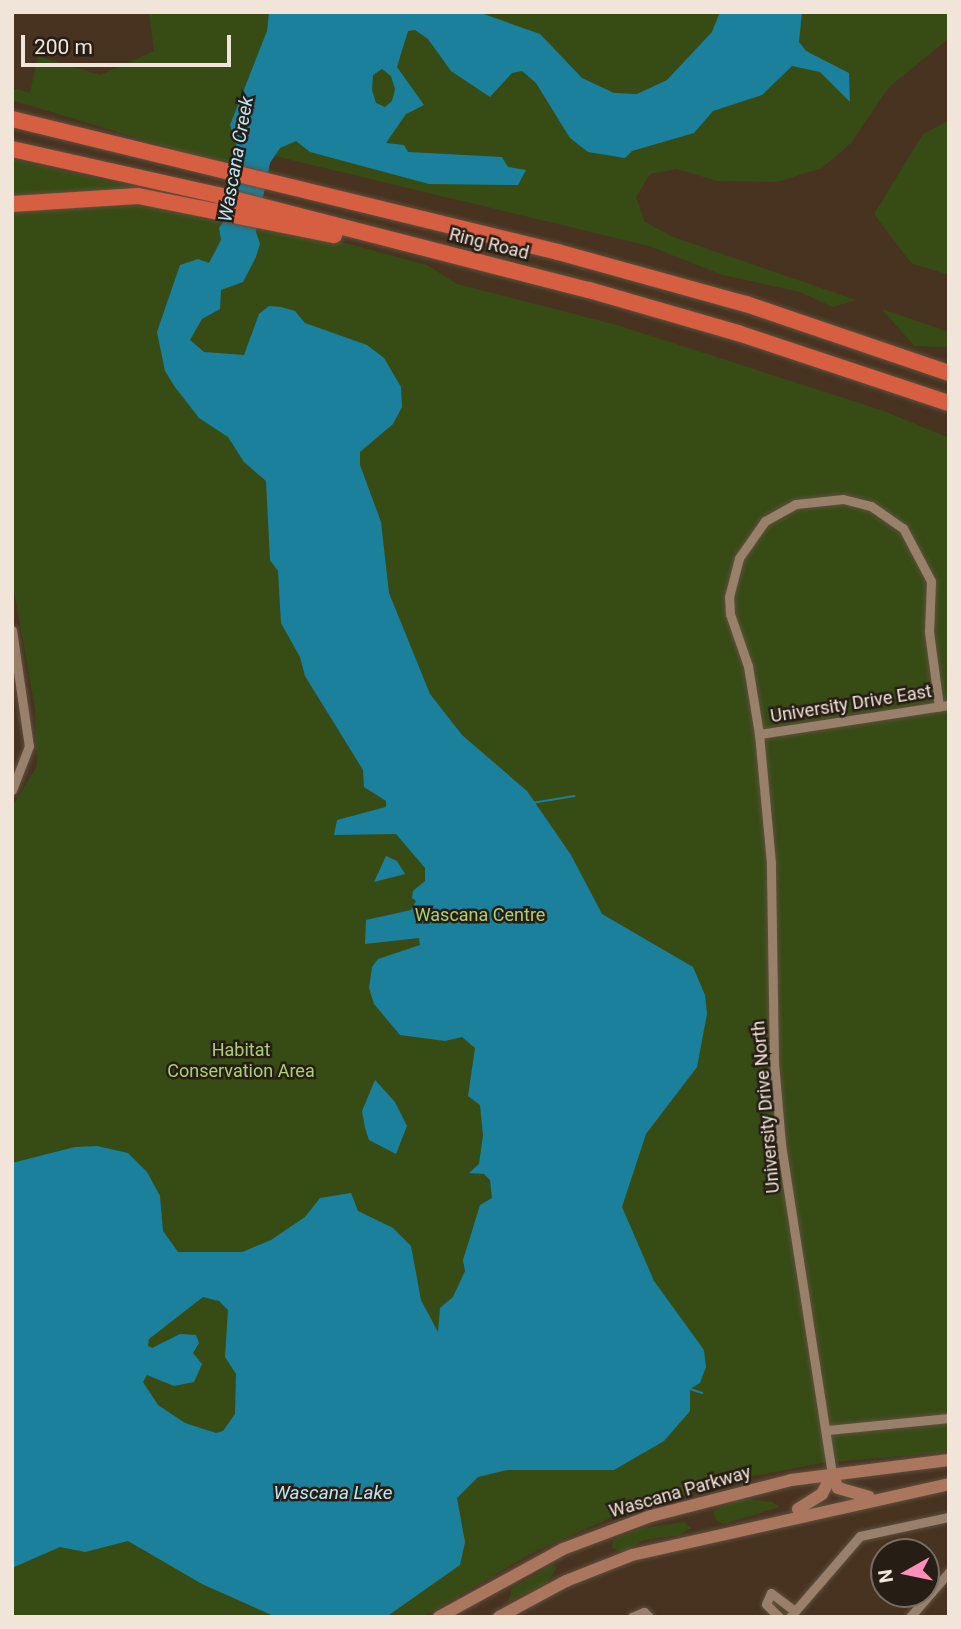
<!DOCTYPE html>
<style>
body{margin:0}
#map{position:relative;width:961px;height:1629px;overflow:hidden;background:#473320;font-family:Roboto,sans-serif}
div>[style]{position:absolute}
.green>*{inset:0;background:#374c15}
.water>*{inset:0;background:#1b809c}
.stream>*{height:2px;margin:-1px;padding:0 1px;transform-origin:1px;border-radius:1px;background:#1b809c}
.roads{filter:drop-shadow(0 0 2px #604f3e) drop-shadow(0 0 2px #604f3e)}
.street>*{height:9px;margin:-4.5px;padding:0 4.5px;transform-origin:4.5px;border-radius:4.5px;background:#98806b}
.secondary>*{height:12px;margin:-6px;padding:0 6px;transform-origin:6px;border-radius:6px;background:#ab765e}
.highway>*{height:16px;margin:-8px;padding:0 8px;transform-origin:8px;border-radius:8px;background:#d65e41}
span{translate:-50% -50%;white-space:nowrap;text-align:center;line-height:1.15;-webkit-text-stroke:5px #261d14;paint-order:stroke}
.street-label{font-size:18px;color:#f1e4d9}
.park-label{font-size:18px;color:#abd176}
.water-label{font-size:19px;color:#b9e5f5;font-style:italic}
.frame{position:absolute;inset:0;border:14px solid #f1e4d9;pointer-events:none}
.north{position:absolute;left:870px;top:1538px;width:70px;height:70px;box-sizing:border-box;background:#261d14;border:2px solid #776d63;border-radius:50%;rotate:261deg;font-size:19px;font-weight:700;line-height:28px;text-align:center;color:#f1e4d9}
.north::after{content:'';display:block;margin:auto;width:24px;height:32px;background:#fe8ebc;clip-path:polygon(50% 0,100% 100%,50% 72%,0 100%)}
.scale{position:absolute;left:21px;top:35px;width:210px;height:32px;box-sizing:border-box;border:4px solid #f1e4d9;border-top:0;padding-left:9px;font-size:21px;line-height:24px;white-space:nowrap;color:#f1e4d9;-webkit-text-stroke:5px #261d14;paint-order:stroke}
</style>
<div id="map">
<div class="green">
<i style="clip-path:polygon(149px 12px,949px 12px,949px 38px,888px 88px,851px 143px,822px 168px,777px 182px,717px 181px,677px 169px,650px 174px,636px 197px,645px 222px,673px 237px,856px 300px,833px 307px,800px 292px,723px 275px,649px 246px,237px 147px,236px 168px,12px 100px,12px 88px,30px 93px,38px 56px,100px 75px,154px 51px)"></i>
<i style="clip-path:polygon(949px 120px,949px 275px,911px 263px,874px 214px,923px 134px)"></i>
<i style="clip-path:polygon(12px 159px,137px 188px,136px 194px,12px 200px)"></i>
<i style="clip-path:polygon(135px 200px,255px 232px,261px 228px,338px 241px,427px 265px,457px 284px,617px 325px,884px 411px,949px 438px,949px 1452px,821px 1463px,728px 1481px,617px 1515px,532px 1553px,423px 1617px,12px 1617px,12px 807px,37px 766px,35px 709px,12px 579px,12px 212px)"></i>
<i style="clip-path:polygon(882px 309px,949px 332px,949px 343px,945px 347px,914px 346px)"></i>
<i style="clip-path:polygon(740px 1498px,772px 1502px,780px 1507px,723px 1524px,716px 1520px,713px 1511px)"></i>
<i style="clip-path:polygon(684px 1522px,691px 1528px,680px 1535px,644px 1540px,623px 1552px,612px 1548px,613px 1540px,642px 1528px)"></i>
<i style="clip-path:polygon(552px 1565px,557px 1567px,547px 1583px,508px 1602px,512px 1588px)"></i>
</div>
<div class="water">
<i style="clip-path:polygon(evenodd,269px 12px,478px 12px,540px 34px,582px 78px,614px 93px,637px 94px,667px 80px,712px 32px,720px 12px,802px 12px,799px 42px,806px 51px,849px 73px,850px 102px,820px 72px,792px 66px,762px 95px,713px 111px,694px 133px,632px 151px,625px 158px,588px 152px,570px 138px,536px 83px,522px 71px,512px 73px,490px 97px,451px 71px,428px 39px,415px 30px,408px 31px,397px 67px,424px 105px,406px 114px,386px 143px,404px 145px,408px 152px,502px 157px,508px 167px,526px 170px,518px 185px,429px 184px,310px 152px,296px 141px,280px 148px,270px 163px,256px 232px,260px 244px,256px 257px,243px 282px,221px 290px,220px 309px,202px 319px,190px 340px,204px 352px,244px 355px,259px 314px,269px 306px,281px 307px,295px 311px,305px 323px,367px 345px,384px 358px,401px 387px,402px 407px,393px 424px,360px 452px,360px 465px,381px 522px,389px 593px,430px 694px,462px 735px,527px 791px,571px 855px,602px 914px,693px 967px,705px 995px,707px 1014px,697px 1067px,646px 1134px,622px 1207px,654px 1281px,704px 1350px,706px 1367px,700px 1383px,690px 1389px,690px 1411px,664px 1441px,614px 1470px,507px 1470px,478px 1477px,457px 1498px,465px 1542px,460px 1565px,386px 1617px,276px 1617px,202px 1584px,128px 1541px,85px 1552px,60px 1547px,12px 1568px,12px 1163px,75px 1147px,97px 1146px,128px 1153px,147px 1172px,160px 1196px,163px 1231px,178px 1252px,242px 1252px,271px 1240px,305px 1217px,320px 1198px,351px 1193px,358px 1211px,393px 1228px,411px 1246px,421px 1300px,438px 1332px,440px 1308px,453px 1297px,465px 1271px,463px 1260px,480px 1205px,492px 1198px,490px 1180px,484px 1174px,469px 1173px,479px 1164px,483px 1135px,480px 1105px,468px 1096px,475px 1048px,462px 1037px,445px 1041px,400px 1035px,374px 1004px,369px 988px,372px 967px,378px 959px,420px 945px,419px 938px,365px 944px,366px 920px,411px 910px,416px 901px,412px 898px,413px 891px,425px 881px,425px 868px,396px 834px,334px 835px,337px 820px,386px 807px,386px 801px,364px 787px,363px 770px,305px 676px,300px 657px,281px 623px,278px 571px,270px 560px,266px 481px,244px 462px,228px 437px,199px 418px,175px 387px,165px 371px,157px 332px,180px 265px,198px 259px,209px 263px,221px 240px,219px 228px,226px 218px,239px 154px,230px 125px,267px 31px,269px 12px,382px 69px,391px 76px,395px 89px,392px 101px,385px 107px,376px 103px,372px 90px,373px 75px,382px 69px,269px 12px,203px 1297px,219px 1301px,228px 1310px,225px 1357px,236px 1374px,235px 1414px,223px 1431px,216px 1433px,185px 1423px,158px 1405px,143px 1382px,147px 1375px,174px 1386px,194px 1382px,202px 1364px,193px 1353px,199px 1343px,196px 1335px,180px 1334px,152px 1348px,148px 1346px,149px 1339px,203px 1297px)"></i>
<i style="clip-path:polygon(386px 856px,397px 861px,405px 874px,374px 882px)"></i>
<i style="clip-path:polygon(375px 1080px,395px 1102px,407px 1126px,396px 1154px,369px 1140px,365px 1128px,362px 1111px)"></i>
</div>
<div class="stream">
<i style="left:532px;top:803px;width:43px;rotate:-9.5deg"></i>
<i style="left:690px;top:1389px;width:13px;rotate:18deg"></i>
</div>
<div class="roads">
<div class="street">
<i style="left:12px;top:630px;width:117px;rotate:81.7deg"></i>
<i style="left:29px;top:746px;width:47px;rotate:111.1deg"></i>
<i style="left:759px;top:734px;width:192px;rotate:-8.7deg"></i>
<i style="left:827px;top:1430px;width:123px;rotate:-5.6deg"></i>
<i style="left:832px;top:1474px;width:334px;rotate:-98.8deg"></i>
<i style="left:781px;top:1144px;width:82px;rotate:-94.9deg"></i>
<i style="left:774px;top:1062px;width:199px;rotate:-90.9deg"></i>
<i style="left:771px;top:863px;width:130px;rotate:-95.3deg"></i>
<i style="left:759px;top:734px;width:69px;rotate:-99.2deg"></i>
<i style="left:748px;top:666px;width:55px;rotate:-109.1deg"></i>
<i style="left:730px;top:614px;width:17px;rotate:-93deg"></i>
<i style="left:729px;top:597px;width:40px;rotate:-75.6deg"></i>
<i style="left:739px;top:558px;width:45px;rotate:-54.9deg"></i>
<i style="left:765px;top:521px;width:35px;rotate:-29deg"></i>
<i style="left:796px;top:504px;width:47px;rotate:-6.1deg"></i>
<i style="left:843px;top:499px;width:29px;rotate:14deg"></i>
<i style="left:871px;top:506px;width:39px;rotate:35deg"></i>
<i style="left:903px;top:528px;width:60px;rotate:62.2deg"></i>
<i style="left:931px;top:581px;width:51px;rotate:92.2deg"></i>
<i style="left:929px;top:632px;width:75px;rotate:82.3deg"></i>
<i style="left:632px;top:1617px;width:13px;rotate:-23deg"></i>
<i style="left:644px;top:1612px;width:7px;rotate:45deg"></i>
<i style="left:779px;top:1617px;width:18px;rotate:-135deg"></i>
<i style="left:766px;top:1604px;width:12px;rotate:-66deg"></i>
<i style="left:771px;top:1593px;width:30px;rotate:37deg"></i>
<i style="left:790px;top:1617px;width:107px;rotate:-49.2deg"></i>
<i style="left:860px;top:1536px;width:91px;rotate:-12.1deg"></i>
<i style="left:910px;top:1617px;width:60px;rotate:-49.1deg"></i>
</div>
<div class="secondary">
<i style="left:832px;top:1474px;width:15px;rotate:67deg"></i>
<i style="left:838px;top:1488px;width:32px;rotate:16deg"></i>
<i style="left:798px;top:1509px;width:28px;rotate:-32deg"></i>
<i style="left:822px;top:1494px;width:22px;rotate:-63deg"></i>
<i style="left:439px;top:1617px;width:141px;rotate:-28.7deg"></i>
<i style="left:563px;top:1549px;width:94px;rotate:-20.6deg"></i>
<i style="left:651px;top:1516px;width:145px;rotate:-14.4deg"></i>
<i style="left:791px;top:1480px;width:159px;rotate:-7.2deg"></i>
<i style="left:499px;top:1617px;width:76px;rotate:-28.2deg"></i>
<i style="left:566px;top:1581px;width:71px;rotate:-21.5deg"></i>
<i style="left:632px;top:1555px;width:325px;rotate:-12.6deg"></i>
</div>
<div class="highway">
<i style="left:12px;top:119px;width:562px;rotate:13.69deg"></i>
<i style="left:558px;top:252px;width:195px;rotate:15.5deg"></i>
<i style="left:746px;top:304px;width:214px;rotate:18.8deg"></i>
<i style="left:12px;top:149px;width:211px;rotate:12.6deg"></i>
<i style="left:218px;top:195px;width:383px;rotate:14.4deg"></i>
<i style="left:589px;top:290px;width:155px;rotate:16.1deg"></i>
<i style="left:738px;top:333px;width:222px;rotate:18.4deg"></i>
<i style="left:12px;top:204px;width:126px;rotate:-3.6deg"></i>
<i style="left:138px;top:196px;width:200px;rotate:11.3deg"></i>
</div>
</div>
<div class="street-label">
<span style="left:489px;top:244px;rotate:14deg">Ring Road</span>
<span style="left:851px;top:704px;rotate:-9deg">University Drive East</span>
<span style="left:766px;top:1107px;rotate:-95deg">University Drive North</span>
<span style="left:680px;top:1492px;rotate:-16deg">Wascana Parkway</span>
</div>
<div class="park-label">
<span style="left:480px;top:915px">Wascana Centre</span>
<span style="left:241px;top:1061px">Habitat<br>Conservation Area</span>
</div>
<div class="water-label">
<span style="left:236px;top:159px;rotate:-80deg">Wascana Creek</span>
<span style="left:333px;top:1493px">Wascana Lake</span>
</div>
<div class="frame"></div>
<div class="north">N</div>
<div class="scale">200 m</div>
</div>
